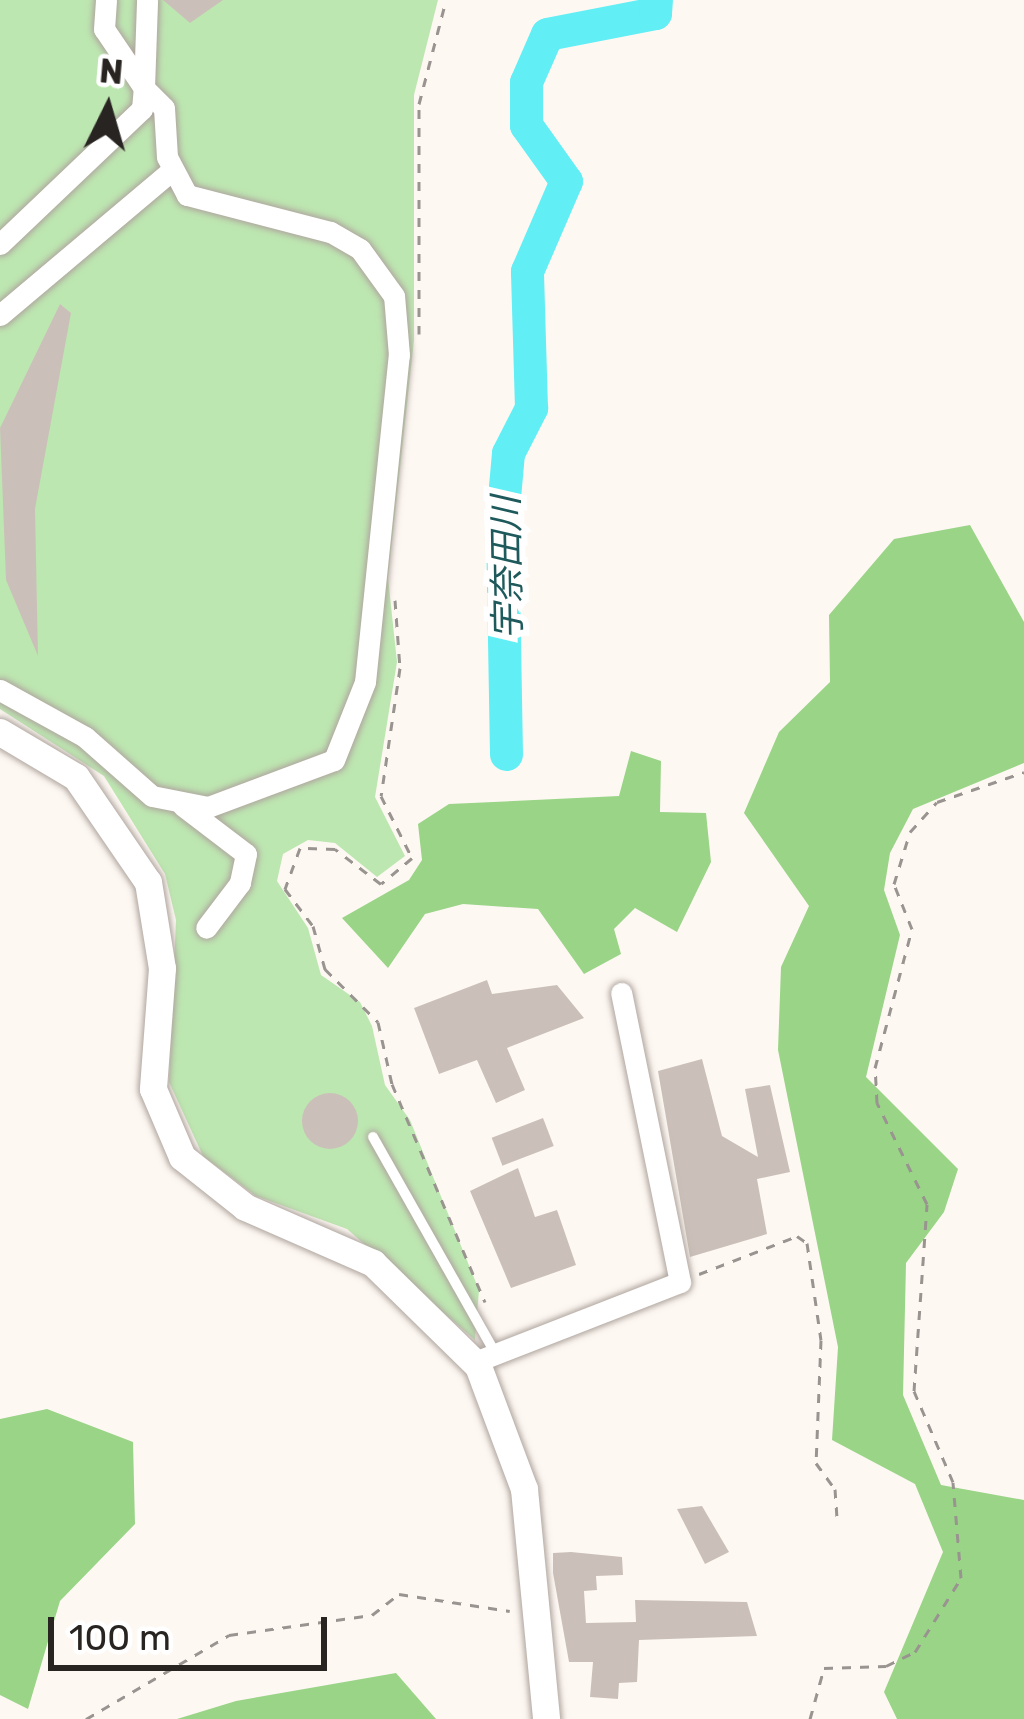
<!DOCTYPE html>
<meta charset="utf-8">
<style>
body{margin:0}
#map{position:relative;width:1024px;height:1719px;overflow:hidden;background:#fef8f3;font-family:Rubik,"Noto Sans JP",sans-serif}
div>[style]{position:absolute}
.green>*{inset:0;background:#bde7b1}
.forest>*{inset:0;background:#99d487}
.river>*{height:33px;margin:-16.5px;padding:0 16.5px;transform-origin:16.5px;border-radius:16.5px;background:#61eef5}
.building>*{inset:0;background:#cbc0b9;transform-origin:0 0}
.round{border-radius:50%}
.path>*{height:3px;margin-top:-1.5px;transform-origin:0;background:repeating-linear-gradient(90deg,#999490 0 9px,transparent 0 18px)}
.roads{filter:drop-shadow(0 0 3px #afa59e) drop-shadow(0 0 3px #afa59e)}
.lane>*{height:10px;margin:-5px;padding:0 5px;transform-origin:5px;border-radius:5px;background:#fff}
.street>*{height:21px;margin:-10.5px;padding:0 10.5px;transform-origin:10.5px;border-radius:10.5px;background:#fff}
.secondary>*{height:27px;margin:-13.5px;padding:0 13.5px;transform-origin:13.5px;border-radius:13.5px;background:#fff}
span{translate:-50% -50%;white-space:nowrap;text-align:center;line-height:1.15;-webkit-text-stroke:12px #fff;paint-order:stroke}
.water-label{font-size:36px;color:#1e595c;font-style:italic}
.north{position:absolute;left:48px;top:48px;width:120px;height:120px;-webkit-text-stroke:9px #fff;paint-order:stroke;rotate:5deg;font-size:33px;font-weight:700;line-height:48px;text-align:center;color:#282421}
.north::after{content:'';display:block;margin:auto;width:42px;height:54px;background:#282421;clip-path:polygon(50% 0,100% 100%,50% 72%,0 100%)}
.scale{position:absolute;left:48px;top:1617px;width:279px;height:54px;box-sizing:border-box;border:6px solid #282421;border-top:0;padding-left:15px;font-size:36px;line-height:42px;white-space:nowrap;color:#282421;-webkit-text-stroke:9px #fff;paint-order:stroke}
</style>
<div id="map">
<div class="green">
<i style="clip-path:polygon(0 0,438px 0,414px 95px,414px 340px,388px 578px,397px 662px,375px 797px,405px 856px,377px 877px,335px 843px,308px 840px,283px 854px,277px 881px,308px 928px,321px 975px,360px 1002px,372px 1026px,385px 1085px,410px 1120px,479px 1290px,475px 1340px,347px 1229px,256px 1196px,203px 1156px,169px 1082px,176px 920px,165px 874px,104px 776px,0 709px)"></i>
</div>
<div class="forest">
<i style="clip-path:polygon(970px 525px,1024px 622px,1024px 763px,913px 809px,890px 853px,884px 890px,900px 935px,866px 1077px,958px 1169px,944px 1212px,906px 1263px,903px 1395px,941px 1485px,1024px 1500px,1024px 1719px,897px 1719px,884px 1692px,943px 1552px,915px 1484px,832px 1440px,838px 1347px,778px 1050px,781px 967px,809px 906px,744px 813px,779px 732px,830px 682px,829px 615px,894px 539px)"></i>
<i style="clip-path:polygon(631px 751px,661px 761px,660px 812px,706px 813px,711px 862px,677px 932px,635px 908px,614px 929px,621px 954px,584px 974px,538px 909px,463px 904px,425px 914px,388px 968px,342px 918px,409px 880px,422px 860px,418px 824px,449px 804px,619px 796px)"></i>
<i style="clip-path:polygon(47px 1409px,133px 1442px,135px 1524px,60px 1601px,28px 1709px,0 1695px,0 1419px)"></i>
<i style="clip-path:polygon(396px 1673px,436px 1719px,177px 1719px,236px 1701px)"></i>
</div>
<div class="river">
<i style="left:506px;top:754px;width:234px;rotate:-91deg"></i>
<i style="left:502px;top:520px;width:67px;rotate:-84.9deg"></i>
<i style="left:508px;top:453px;width:51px;rotate:-62.9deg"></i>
<i style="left:531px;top:408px;width:137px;rotate:-91.7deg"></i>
<i style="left:527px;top:271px;width:98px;rotate:-66.6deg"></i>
<i style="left:566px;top:181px;width:69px;rotate:-125.5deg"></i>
<i style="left:526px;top:125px;width:43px;rotate:-90deg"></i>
<i style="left:526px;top:82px;width:52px;rotate:-66.4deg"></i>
<i style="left:547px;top:34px;width:110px;rotate:-11deg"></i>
<i style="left:655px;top:13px;width:13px;rotate:-86deg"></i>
</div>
<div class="building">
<i style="clip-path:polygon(163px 0,223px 0,190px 23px)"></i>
<i style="clip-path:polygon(60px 304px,71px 313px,35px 509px,38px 656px,6px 580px,0 428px)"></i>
<i style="clip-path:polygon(487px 980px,492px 994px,557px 985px,584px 1018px,507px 1048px,525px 1090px,496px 1103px,477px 1060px,439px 1074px,414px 1008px)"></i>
<i style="clip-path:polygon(702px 1059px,722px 1136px,758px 1157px,745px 1089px,770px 1085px,790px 1172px,757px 1179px,767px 1234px,690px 1257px,658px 1071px)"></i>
<i class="round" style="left:302px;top:1093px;width:56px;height:56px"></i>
<i style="left:543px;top:1118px;width:30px;height:55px;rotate:69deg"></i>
<i style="clip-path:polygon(518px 1168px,535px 1217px,557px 1210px,576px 1265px,511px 1288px,470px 1191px)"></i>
<i style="clip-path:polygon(702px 1506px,729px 1552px,705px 1564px,677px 1509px)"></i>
<i style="clip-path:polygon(571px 1552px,622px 1557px,623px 1575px,596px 1576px,597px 1590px,584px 1591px,586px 1623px,636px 1622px,635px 1600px,747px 1602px,757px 1636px,639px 1640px,637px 1682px,619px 1683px,618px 1699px,590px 1697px,593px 1662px,569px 1662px,553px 1573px,553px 1553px)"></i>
</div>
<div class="path">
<i style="left:419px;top:334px;width:230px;rotate:-90deg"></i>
<i style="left:419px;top:104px;width:107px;rotate:-75.4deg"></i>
<i style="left:395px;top:600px;width:68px;rotate:85.8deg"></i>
<i style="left:400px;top:668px;width:129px;rotate:98.4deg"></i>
<i style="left:381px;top:796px;width:69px;rotate:63.4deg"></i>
<i style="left:412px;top:858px;width:40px;rotate:140deg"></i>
<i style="left:381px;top:884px;width:58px;rotate:-142.7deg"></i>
<i style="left:335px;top:849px;width:35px;rotate:-178deg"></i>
<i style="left:300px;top:848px;width:44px;rotate:110.1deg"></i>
<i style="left:285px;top:889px;width:46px;rotate:52.9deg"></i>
<i style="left:313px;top:926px;width:45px;rotate:74.4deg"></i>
<i style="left:325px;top:969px;width:75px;rotate:45deg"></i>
<i style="left:378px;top:1022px;width:64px;rotate:77.3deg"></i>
<i style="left:392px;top:1084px;width:237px;rotate:66.9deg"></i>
<i style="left:699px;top:1274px;width:105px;rotate:-21.2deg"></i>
<i style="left:797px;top:1236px;width:12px;rotate:35deg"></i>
<i style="left:807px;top:1243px;width:98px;rotate:81.8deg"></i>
<i style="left:821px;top:1340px;width:123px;rotate:92.3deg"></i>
<i style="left:816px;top:1463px;width:32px;rotate:54deg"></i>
<i style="left:835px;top:1489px;width:30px;rotate:86deg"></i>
<i style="left:86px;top:1719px;width:166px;rotate:-30.4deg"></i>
<i style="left:229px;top:1635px;width:144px;rotate:-8deg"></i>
<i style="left:372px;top:1615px;width:34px;rotate:-38deg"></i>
<i style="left:399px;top:1594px;width:112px;rotate:8.7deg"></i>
<i style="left:810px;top:1719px;width:53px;rotate:-74.6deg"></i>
<i style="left:824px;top:1668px;width:62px;rotate:-1.8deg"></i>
<i style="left:886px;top:1666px;width:32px;rotate:-26deg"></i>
<i style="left:915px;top:1652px;width:87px;rotate:-58.1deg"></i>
<i style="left:961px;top:1578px;width:96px;rotate:-94.8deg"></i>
<i style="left:953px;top:1482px;width:99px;rotate:-113.2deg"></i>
<i style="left:914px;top:1391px;width:187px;rotate:-86deg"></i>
<i style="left:927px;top:1204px;width:113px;rotate:-116.3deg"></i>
<i style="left:877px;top:1103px;width:35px;rotate:-93deg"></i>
<i style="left:875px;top:1068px;width:144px;rotate:-75.1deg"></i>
<i style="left:912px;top:929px;width:48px;rotate:-111.8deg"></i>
<i style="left:894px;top:884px;width:54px;rotate:-72.9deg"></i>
<i style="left:910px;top:832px;width:40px;rotate:-48deg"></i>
<i style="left:937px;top:802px;width:92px;rotate:-19deg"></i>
</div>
<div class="roads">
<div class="lane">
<i style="left:373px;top:1137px;width:249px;rotate:60.5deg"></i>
</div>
<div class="street">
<i style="left:0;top:244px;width:196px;rotate:-43.6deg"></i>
<i style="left:142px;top:109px;width:21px;rotate:-85deg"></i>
<i style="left:144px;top:88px;width:71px;rotate:-124.1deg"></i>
<i style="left:104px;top:29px;width:29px;rotate:-86deg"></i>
<i style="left:0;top:315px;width:225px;rotate:-40.1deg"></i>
<i style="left:0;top:690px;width:97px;rotate:28.9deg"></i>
<i style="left:85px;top:737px;width:89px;rotate:41.4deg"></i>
<i style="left:152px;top:796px;width:57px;rotate:11.1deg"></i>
<i style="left:208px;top:807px;width:134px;rotate:-20.5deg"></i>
<i style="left:334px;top:760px;width:84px;rotate:-68.3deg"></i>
<i style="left:365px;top:682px;width:329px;rotate:-84.1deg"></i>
<i style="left:399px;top:355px;width:59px;rotate:-94.8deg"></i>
<i style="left:394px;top:296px;width:58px;rotate:-125.9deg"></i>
<i style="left:360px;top:249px;width:34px;rotate:-150deg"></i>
<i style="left:330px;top:232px;width:148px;rotate:-165.5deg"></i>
<i style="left:187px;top:195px;width:43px;rotate:-117.8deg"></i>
<i style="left:167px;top:157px;width:49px;rotate:-93.5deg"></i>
<i style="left:164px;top:108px;width:28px;rotate:-135deg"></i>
<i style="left:144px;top:88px;width:88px;rotate:-88deg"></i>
<i style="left:183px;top:806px;width:79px;rotate:37.3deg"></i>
<i style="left:246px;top:854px;width:30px;rotate:102deg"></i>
<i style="left:240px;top:883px;width:56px;rotate:127.1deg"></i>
<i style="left:475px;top:1362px;width:220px;rotate:-21.3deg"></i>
<i style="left:680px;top:1282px;width:295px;rotate:-101.5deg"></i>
</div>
<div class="secondary">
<i style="left:0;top:732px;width:88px;rotate:30.6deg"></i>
<i style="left:76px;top:777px;width:127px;rotate:55.6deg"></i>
<i style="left:148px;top:882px;width:87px;rotate:80.8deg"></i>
<i style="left:162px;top:968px;width:121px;rotate:94.3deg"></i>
<i style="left:153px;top:1089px;width:74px;rotate:66.9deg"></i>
<i style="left:182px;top:1157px;width:80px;rotate:38.4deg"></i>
<i style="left:245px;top:1207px;width:140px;rotate:23.6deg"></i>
<i style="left:373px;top:1263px;width:147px;rotate:44.4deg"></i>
<i style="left:478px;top:1366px;width:131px;rotate:69.5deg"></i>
<i style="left:524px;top:1489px;width:231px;rotate:84.5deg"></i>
</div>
</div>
<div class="water-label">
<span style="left:507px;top:568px;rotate:-91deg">宇奈田川</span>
</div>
<div class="north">N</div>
<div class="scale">100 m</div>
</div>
